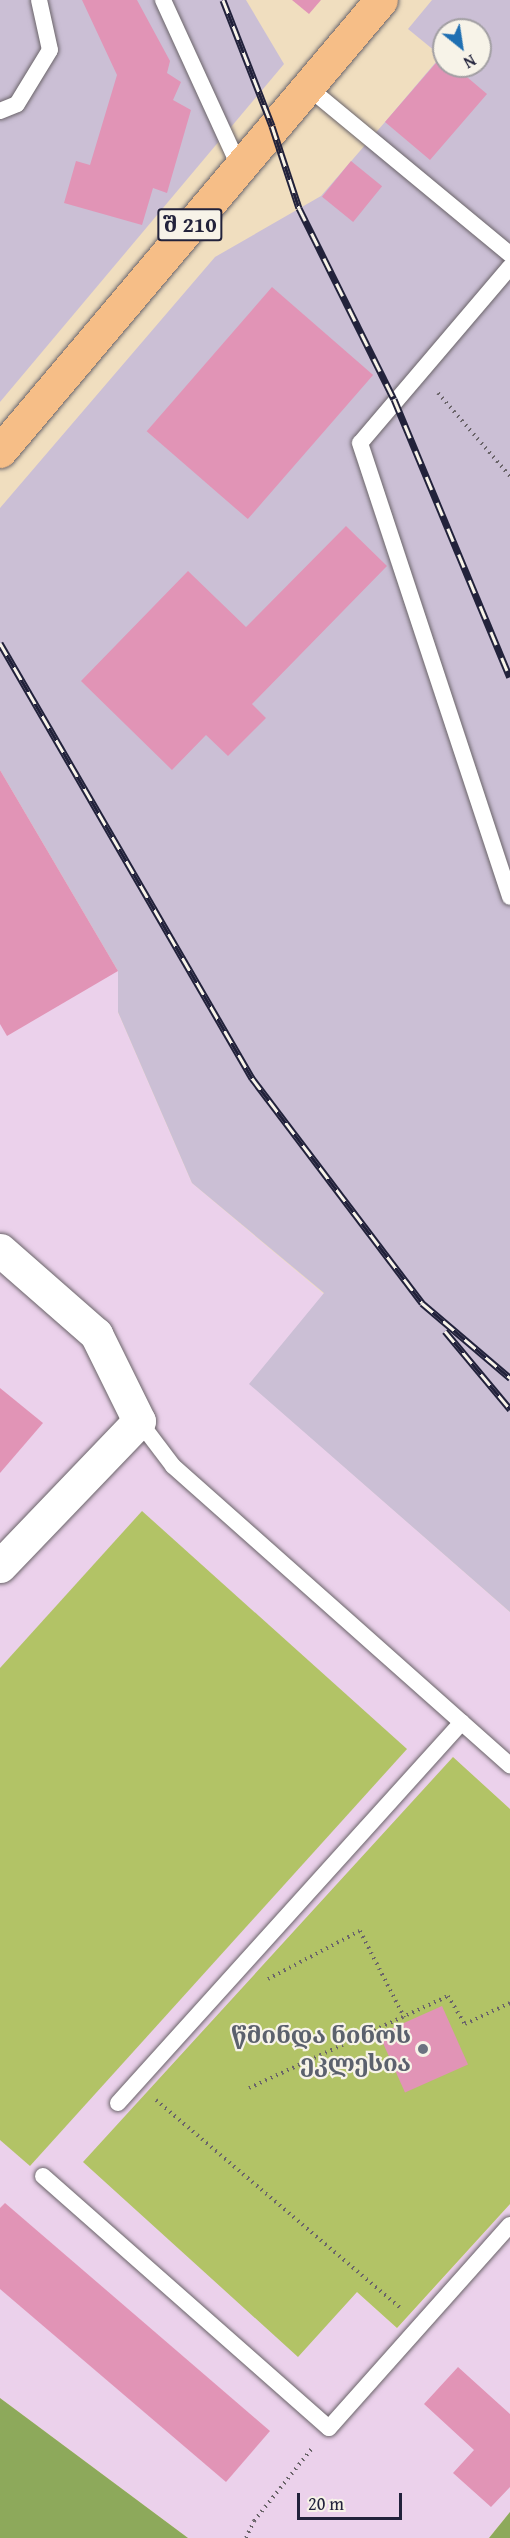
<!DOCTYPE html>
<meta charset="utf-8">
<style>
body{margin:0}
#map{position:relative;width:510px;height:2538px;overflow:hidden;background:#f0debf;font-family:"Gentium Book Plus","Noto Serif Georgian",serif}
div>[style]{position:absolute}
.built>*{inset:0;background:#ebd1eb}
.industrial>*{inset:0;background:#cbbfd5}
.green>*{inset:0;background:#b2c366}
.forest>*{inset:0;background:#8da95b}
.building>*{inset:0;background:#e194b6;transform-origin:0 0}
.path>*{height:4px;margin-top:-2px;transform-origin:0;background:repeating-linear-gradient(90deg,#6a6469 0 1.5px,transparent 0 6px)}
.roads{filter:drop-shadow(0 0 2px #6a6469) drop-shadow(0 0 2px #6a6469)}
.service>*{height:16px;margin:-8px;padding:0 8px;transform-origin:8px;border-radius:8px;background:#fff}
.tertiary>*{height:33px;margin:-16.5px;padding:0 16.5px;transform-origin:16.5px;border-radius:16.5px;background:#fff}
.primary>*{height:33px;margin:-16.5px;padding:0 16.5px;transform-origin:16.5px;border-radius:16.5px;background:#f6be87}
.rail>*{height:7px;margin-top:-3.5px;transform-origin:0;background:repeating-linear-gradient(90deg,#f7f3e8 0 14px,#22223b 0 28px);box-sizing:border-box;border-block:2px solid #22223b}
.dots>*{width:16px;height:16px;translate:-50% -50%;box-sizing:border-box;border:3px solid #f7f3e8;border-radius:50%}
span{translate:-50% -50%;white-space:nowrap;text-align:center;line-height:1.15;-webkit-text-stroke:4.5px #f7f3e8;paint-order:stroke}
.shield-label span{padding:2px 4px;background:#f7f3e8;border:2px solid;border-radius:4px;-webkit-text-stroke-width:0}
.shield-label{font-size:22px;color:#22223b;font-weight:700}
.worship-label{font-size:24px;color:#5b616d;font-weight:700}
.right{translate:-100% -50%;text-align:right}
.north{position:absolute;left:432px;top:18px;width:60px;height:60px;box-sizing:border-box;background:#f7f3e8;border:2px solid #a29fa3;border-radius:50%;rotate:150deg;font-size:16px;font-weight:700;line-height:24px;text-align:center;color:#22223b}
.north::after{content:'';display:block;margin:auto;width:21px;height:27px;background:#1f6fb2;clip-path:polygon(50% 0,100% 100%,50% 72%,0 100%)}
.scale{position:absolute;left:297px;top:2493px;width:105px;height:27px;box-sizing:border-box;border:3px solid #22223b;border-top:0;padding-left:8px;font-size:18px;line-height:21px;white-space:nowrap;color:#22223b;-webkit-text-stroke:4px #f7f3e8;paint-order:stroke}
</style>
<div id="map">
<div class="built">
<i style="clip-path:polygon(0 770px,118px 971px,118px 1012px,192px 1183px,324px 1294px,250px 1384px,510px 1612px,510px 1809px,452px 1757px,357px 2292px,397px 2328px,510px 2204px,510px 2512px,489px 2538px,188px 2538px,0 2398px)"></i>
</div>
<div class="industrial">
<i style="clip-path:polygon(0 0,246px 0,284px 64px,0 402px)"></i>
<i style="clip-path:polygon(evenodd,432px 0,510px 0,510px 1612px,249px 1384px,324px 1293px,192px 1183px,118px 1012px,118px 971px,0 770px,0 508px,215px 257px,321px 196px,385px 122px,441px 56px,408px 29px,432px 0,444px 30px,480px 30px,480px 66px,444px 66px,444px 30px)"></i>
</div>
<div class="green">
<i style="clip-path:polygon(142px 1511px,407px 1749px,30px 2166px,0 2140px,0 1668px)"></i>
<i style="clip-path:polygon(453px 1757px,510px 1809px,510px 2204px,397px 2328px,357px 2292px,298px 2357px,83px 2162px)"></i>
</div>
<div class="forest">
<i style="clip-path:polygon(0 2398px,188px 2538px,0 2538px)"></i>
<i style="clip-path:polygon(510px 2512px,510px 2538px,489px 2538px)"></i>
</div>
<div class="building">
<i style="clip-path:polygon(82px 0,137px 0,170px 61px,167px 73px,181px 82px,173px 100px,191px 110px,167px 193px,153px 188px,142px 225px,64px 203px,76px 161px,90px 165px,117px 75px)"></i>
<i style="clip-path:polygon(292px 0,321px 0,309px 14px)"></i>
<i style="clip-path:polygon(442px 56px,444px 66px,454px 66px,487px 94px,430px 160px,385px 122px)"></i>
<i style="left:351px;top:161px;width:40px;height:46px;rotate:39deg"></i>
<i style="left:272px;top:287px;width:134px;height:191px;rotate:41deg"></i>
<i style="clip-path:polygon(346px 526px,387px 566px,252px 704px,266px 718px,228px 756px,206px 735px,172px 770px,81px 681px,188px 571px,246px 627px)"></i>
<i style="clip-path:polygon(0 770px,118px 971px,7px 1036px,0 1024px)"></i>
<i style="clip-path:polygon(0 1388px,43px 1423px,0 1473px)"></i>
<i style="left:442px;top:2006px;width:64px;height:69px;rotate:66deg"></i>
<i style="clip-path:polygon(5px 2203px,270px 2431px,226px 2482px,0 2289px,0 2208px)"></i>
<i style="clip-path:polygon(458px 2367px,510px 2414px,510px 2487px,491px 2507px,453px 2473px,474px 2450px,424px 2404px)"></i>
</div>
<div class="path">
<i style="left:438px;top:393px;width:110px;rotate:49.1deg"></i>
<i style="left:268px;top:1979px;width:104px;rotate:-27.6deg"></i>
<i style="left:360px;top:1931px;width:97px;rotate:62.9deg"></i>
<i style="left:249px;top:2088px;width:219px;rotate:-24.8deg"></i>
<i style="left:448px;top:1996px;width:33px;rotate:59deg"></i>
<i style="left:465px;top:2024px;width:50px;rotate:-25deg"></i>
<i style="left:156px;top:2100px;width:323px;rotate:40.4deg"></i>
<i style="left:246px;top:2538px;width:19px;rotate:-65deg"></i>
<i style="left:254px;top:2521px;width:95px;rotate:-51.4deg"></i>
</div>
<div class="roads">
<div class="service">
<i style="left:163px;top:0;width:183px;rotate:65.4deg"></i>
<i style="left:309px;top:88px;width:261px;rotate:39.6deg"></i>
<i style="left:0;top:111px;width:18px;rotate:-22deg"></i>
<i style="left:17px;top:104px;width:63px;rotate:-58.6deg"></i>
<i style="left:50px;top:50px;width:51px;rotate:-102.4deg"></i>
<i style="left:510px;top:267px;width:231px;rotate:130.4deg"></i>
<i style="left:360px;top:443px;width:478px;rotate:71.7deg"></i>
<i style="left:139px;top:1421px;width:56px;rotate:52.9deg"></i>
<i style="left:173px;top:1466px;width:451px;rotate:41.6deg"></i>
<i style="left:118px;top:2103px;width:513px;rotate:-47.92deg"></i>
<i style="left:43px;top:2176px;width:381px;rotate:41.4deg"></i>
<i style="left:329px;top:2428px;width:272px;rotate:-48.3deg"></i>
</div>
<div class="tertiary">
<i style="left:0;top:1250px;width:128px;rotate:41.2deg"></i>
<i style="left:96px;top:1334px;width:97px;rotate:63.7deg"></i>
<i style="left:139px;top:1421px;width:201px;rotate:133.8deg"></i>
</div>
<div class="primary">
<i style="left:0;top:451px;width:590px;rotate:-49.81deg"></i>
</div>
</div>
<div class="rail">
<i style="left:223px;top:0;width:135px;rotate:68.7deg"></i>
<i style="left:272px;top:126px;width:86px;rotate:71.8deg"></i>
<i style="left:299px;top:208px;width:213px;rotate:63.6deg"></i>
<i style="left:394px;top:399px;width:301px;rotate:67.4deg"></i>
<i style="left:0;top:643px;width:503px;rotate:59.92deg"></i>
<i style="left:252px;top:1078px;width:282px;rotate:52.9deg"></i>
<i style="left:422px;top:1303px;width:116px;rotate:40.4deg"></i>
<i style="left:445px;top:1331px;width:102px;rotate:50.2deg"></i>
</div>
<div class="dots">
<i style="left:423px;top:2049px;background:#6b7280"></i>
</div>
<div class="shield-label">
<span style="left:190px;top:225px">შ 210</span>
</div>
<div class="worship-label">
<span class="right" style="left:411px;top:2049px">წმინდა ნინოს<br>ეკლესია</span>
</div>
<div class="north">N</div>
<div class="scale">20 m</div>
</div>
